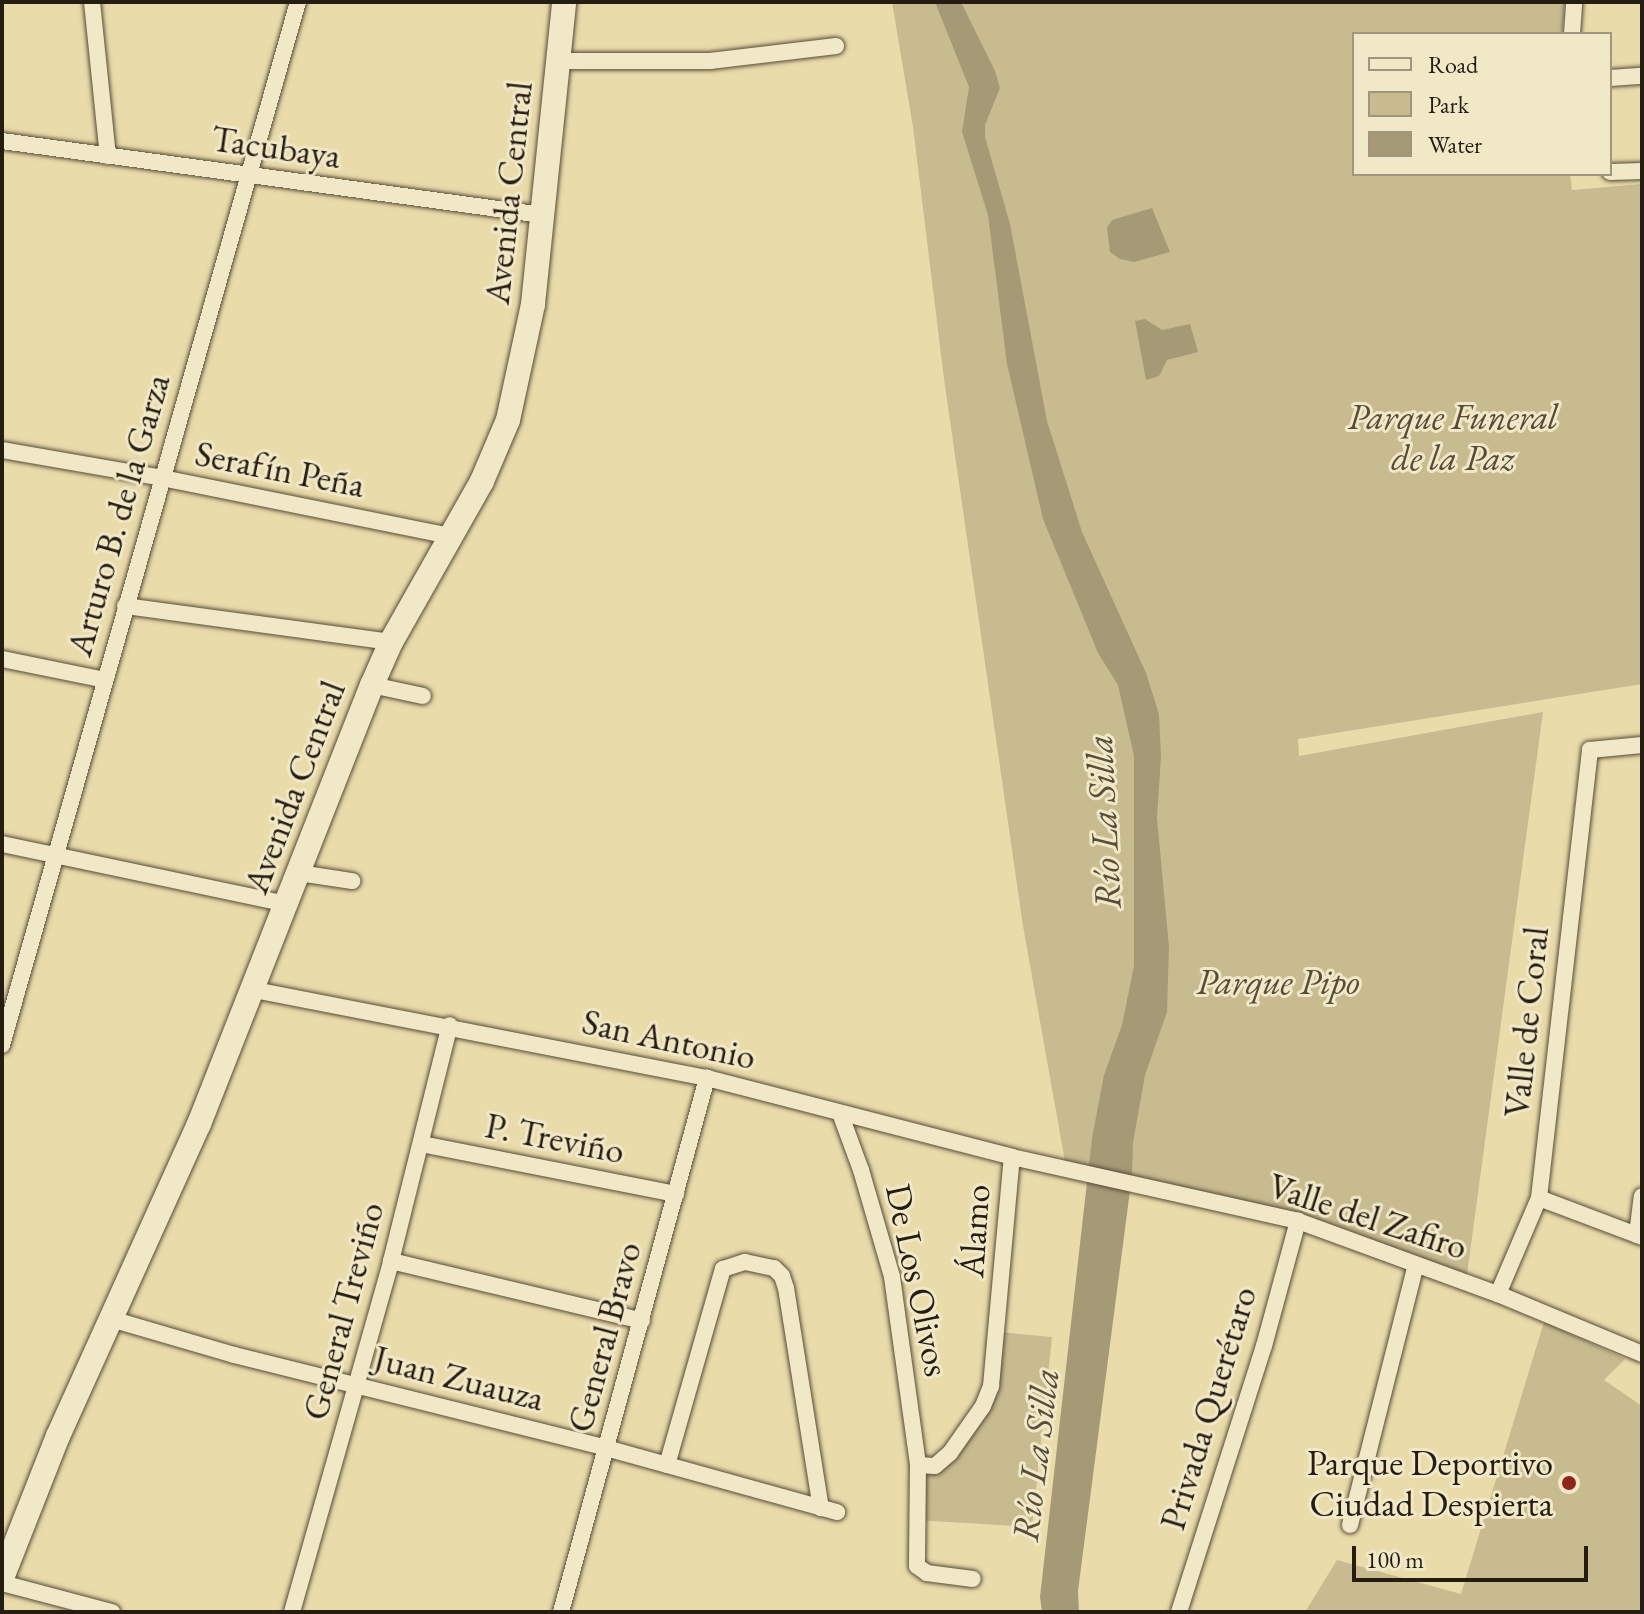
<!DOCTYPE html>
<meta charset="utf-8">
<style>
body{margin:0}
#map{position:relative;width:1644px;height:1614px;overflow:hidden;background:#e9dbaa;font-family:"EB Garamond",serif}
div>[style]{position:absolute}
.green>*{inset:0;background:#c8bb90}
.water>*{inset:0;background:#a69a76}
.roads{filter:drop-shadow(0 0 2px #564c38) drop-shadow(0 0 2px #564c38)}
.minor>*{height:16px;margin:-8px;padding:0 8px;transform-origin:8px;border-radius:8px;background:#f1e8c8}
.secondary>*{height:24px;margin:-12px;padding:0 12px;transform-origin:12px;border-radius:12px;background:#f1e8c8}
.dots>*{width:22px;height:22px;translate:-50% -50%;box-sizing:border-box;border:4px solid #f1e8c8;border-radius:50%}
span{translate:-50% -50%;white-space:nowrap;text-align:center;line-height:1.15;-webkit-text-stroke:6px #f1e8c8;paint-order:stroke}
.street-label{font-size:36px;color:#251c12}
.park-label{font-size:36px;color:#564c38;font-style:italic}
.poi-label{font-size:36px;color:#251c12}
.right{translate:-100% -50%;text-align:right}
.water-label{font-size:38px;color:#594e3a;font-style:italic}
.frame{position:absolute;inset:0;border:4px solid #251c12;pointer-events:none}
.legend{position:absolute;left:1352px;top:32px;width:260px;height:144px;box-sizing:border-box;background:#f1e8c8;border:2px solid #9f967f;margin:0;padding:10px 14px;list-style:none;font-size:24px;color:#251c12}
.legend li{display:flex;align-items:center;gap:16px;height:40px}
.legend b{width:40px;border:2px solid #9f967f}
.scale{position:absolute;left:1352px;top:1546px;width:236px;height:36px;box-sizing:border-box;border:4px solid #251c12;border-top:0;padding-left:10px;font-size:24px;line-height:28px;white-space:nowrap;color:#251c12;-webkit-text-stroke:6px #f1e8c8;paint-order:stroke}
</style>
<div id="map">
<div class="green">
<i style="clip-path:polygon(892px 2px,1565px 2px,1562px 34px,1354px 34px,1354px 174px,1570px 174px,1572px 190px,1642px 184px,1642px 684px,1298px 739px,1299px 756px,1543px 712px,1466px 1282px,1276px 1216px,1066px 1167px,1023px 926px,944px 379px,913px 127px)"></i>
<i style="clip-path:polygon(1544px 1322px,1625px 1359px,1604px 1380px,1642px 1406px,1642px 1612px,1305px 1612px,1337px 1560px,1461px 1594px)"></i>
<i style="clip-path:polygon(998px 1332px,1052px 1337px,1032px 1527px,916px 1520px,918px 1465px,935px 1466px,983px 1406px)"></i>
</div>
<div class="water">
<i style="clip-path:polygon(935px 2px,961px 2px,995px 71px,1000px 88px,985px 125px,985px 137px,1010px 224px,1047px 421px,1082px 532px,1146px 673px,1159px 714px,1161px 757px,1157px 818px,1169px 947px,1167px 1012px,1145px 1075px,1133px 1143px,1132px 1175px,1078px 1591px,1079px 1612px,1042px 1612px,1040px 1597px,1092px 1138px,1104px 1075px,1122px 1025px,1134px 966px,1134px 756px,1118px 685px,1098px 653px,1043px 519px,1007px 364px,988px 215px,962px 132px,969px 87px)"></i>
<i style="clip-path:polygon(1152px 208px,1170px 252px,1134px 262px,1120px 259px,1110px 252px,1107px 228px,1112px 220px)"></i>
<i style="clip-path:polygon(1145px 319px,1162px 330px,1190px 324px,1198px 352px,1167px 360px,1159px 376px,1146px 380px,1135px 321px)"></i>
</div>
<div class="roads">
<div class="minor">
<i style="left:92px;top:2px;width:155px;rotate:84.1deg"></i>
<i style="left:1572px;top:34px;width:32px;rotate:-86deg"></i>
<i style="left:559px;top:61px;width:151px"></i>
<i style="left:710px;top:61px;width:127px;rotate:-6.8deg"></i>
<i style="left:1610px;top:78px;width:32px;rotate:-4deg"></i>
<i style="left:2px;top:141px;width:545px;rotate:7.8deg"></i>
<i style="left:1610px;top:172px;width:32px;rotate:-2deg"></i>
<i style="left:2px;top:450px;width:162px;rotate:9.9deg"></i>
<i style="left:162px;top:478px;width:294px;rotate:11.4deg"></i>
<i style="left:125px;top:606px;width:268px;rotate:7.7deg"></i>
<i style="left:2px;top:659px;width:105px;rotate:11.5deg"></i>
<i style="left:372px;top:685px;width:52px;rotate:12.2deg"></i>
<i style="left:2px;top:844px;width:291px;rotate:11.9deg"></i>
<i style="left:299px;top:873px;width:54px;rotate:8.6deg"></i>
<i style="left:254px;top:990px;width:461px;rotate:11deg"></i>
<i style="left:707px;top:1078px;width:315px;rotate:14.5deg"></i>
<i style="left:1012px;top:1157px;width:293px;rotate:12.6deg"></i>
<i style="left:1298px;top:1221px;width:213px;rotate:20.1deg"></i>
<i style="left:1498px;top:1294px;width:156px;rotate:22.6deg"></i>
<i style="left:2px;top:1045px;width:1084px;rotate:-74.16deg"></i>
<i style="left:840px;top:1113px;width:61px;rotate:69.8deg"></i>
<i style="left:861px;top:1170px;width:111px;rotate:73.8deg"></i>
<i style="left:892px;top:1277px;width:190px;rotate:82.1deg"></i>
<i style="left:918px;top:1465px;width:101px;rotate:90.6deg"></i>
<i style="left:917px;top:1566px;width:12px;rotate:35deg"></i>
<i style="left:927px;top:1573px;width:46px;rotate:7.4deg"></i>
<i style="left:421px;top:1144px;width:260px;rotate:11.1deg"></i>
<i style="left:1539px;top:1198px;width:110px;rotate:20.7deg"></i>
<i style="left:1637px;top:1235px;width:39px;rotate:-83deg"></i>
<i style="left:391px;top:1261px;width:258px;rotate:13.4deg"></i>
<i style="left:1498px;top:1294px;width:104px;rotate:-66.9deg"></i>
<i style="left:1539px;top:1198px;width:451px;rotate:-83.5deg"></i>
<i style="left:1590px;top:750px;width:52px;rotate:-5.5deg"></i>
<i style="left:111px;top:1319px;width:128px;rotate:16.3deg"></i>
<i style="left:234px;top:1355px;width:383px;rotate:14deg"></i>
<i style="left:606px;top:1448px;width:240px;rotate:15.5deg"></i>
<i style="left:667px;top:1465px;width:204px;rotate:-74.1deg"></i>
<i style="left:723px;top:1269px;width:23px;rotate:-18deg"></i>
<i style="left:745px;top:1262px;width:30px;rotate:12deg"></i>
<i style="left:774px;top:1268px;width:11px;rotate:45deg"></i>
<i style="left:782px;top:1276px;width:13px;rotate:72deg"></i>
<i style="left:786px;top:1288px;width:223px;rotate:81deg"></i>
<i style="left:918px;top:1465px;width:17px;rotate:3deg"></i>
<i style="left:935px;top:1466px;width:20px;rotate:-41deg"></i>
<i style="left:950px;top:1453px;width:57px;rotate:-54.9deg"></i>
<i style="left:983px;top:1406px;width:22px;rotate:-68deg"></i>
<i style="left:991px;top:1386px;width:230px;rotate:-84.8deg"></i>
<i style="left:1350px;top:1525px;width:268px;rotate:-75.8deg"></i>
<i style="left:2px;top:1583px;width:114px;rotate:14.8deg"></i>
<i style="left:292px;top:1612px;width:365px;rotate:-74.2deg"></i>
<i style="left:391px;top:1261px;width:243px;rotate:-76deg"></i>
<i style="left:561px;top:1612px;width:554px;rotate:-74.71deg"></i>
<i style="left:1179px;top:1612px;width:279px;rotate:-72.3deg"></i>
<i style="left:1264px;top:1346px;width:130px;rotate:-74.8deg"></i>
</div>
<div class="secondary">
<i style="left:2px;top:1578px;width:153px;rotate:-68.5deg"></i>
<i style="left:58px;top:1436px;width:342px;rotate:-65.7deg"></i>
<i style="left:199px;top:1124px;width:472px;rotate:-68.5deg"></i>
<i style="left:372px;top:685px;width:47px;rotate:-66.2deg"></i>
<i style="left:391px;top:642px;width:185px;rotate:-60.5deg"></i>
<i style="left:482px;top:481px;width:66px;rotate:-66.9deg"></i>
<i style="left:508px;top:420px;width:119px;rotate:-77.8deg"></i>
<i style="left:533px;top:304px;width:304px;rotate:-84.1deg"></i>
</div>
</div>
<div class="dots">
<i style="left:1569px;top:1483px;background:#8f2418"></i>
</div>
<div class="street-label">
<span style="left:276px;top:147px;rotate:8deg">Tacubaya</span>
<span style="left:508px;top:193px;rotate:-84deg">Avenida Central</span>
<span style="left:280px;top:469px;rotate:11deg">Serafín Peña</span>
<span style="left:118px;top:515px;rotate:-74deg">Arturo B. de la Garza</span>
<span style="left:294px;top:787px;rotate:-69deg">Avenida Central</span>
<span style="left:1526px;top:1022px;rotate:-84deg">Valle de Coral</span>
<span style="left:669px;top:1039px;rotate:12deg">San Antonio</span>
<span style="left:555px;top:1138px;rotate:11deg">P. Treviño</span>
<span style="left:1368px;top:1216px;rotate:18deg">Valle del Zafiro</span>
<span style="left:974px;top:1231px;rotate:-86deg">Álamo</span>
<span style="left:918px;top:1280px;rotate:78deg">De Los Olivos</span>
<span style="left:343px;top:1311px;rotate:-75deg">General Treviño</span>
<span style="left:604px;top:1337px;rotate:-75deg">General Bravo</span>
<span style="left:459px;top:1378px;rotate:14deg">Juan Zuauza</span>
<span style="left:1208px;top:1408px;rotate:-73deg">Privada Querétaro</span>
</div>
<div class="park-label">
<span style="left:1453px;top:437px">Parque Funeral<br>de la Paz</span>
<span style="left:1278px;top:982px">Parque Pipo</span>
</div>
<div class="poi-label">
<span class="right" style="left:1553px;top:1483px">Parque Deportivo<br>Ciudad Despierta</span>
</div>
<div class="water-label">
<span style="left:1103px;top:822px;rotate:-93deg">Río La Silla</span>
<span style="left:1035px;top:1455px;rotate:-83deg">Río La Silla</span>
</div>
<div class="frame"></div>
<ul class="legend">
<li><b style="height:10px;background:#f1e8c8"></b>Road</li>
<li><b style="height:22px;background:#c8bb90"></b>Park</li>
<li><b style="height:22px;background:#a69a76"></b>Water</li>
</ul>
<div class="scale">100 m</div>
</div>
